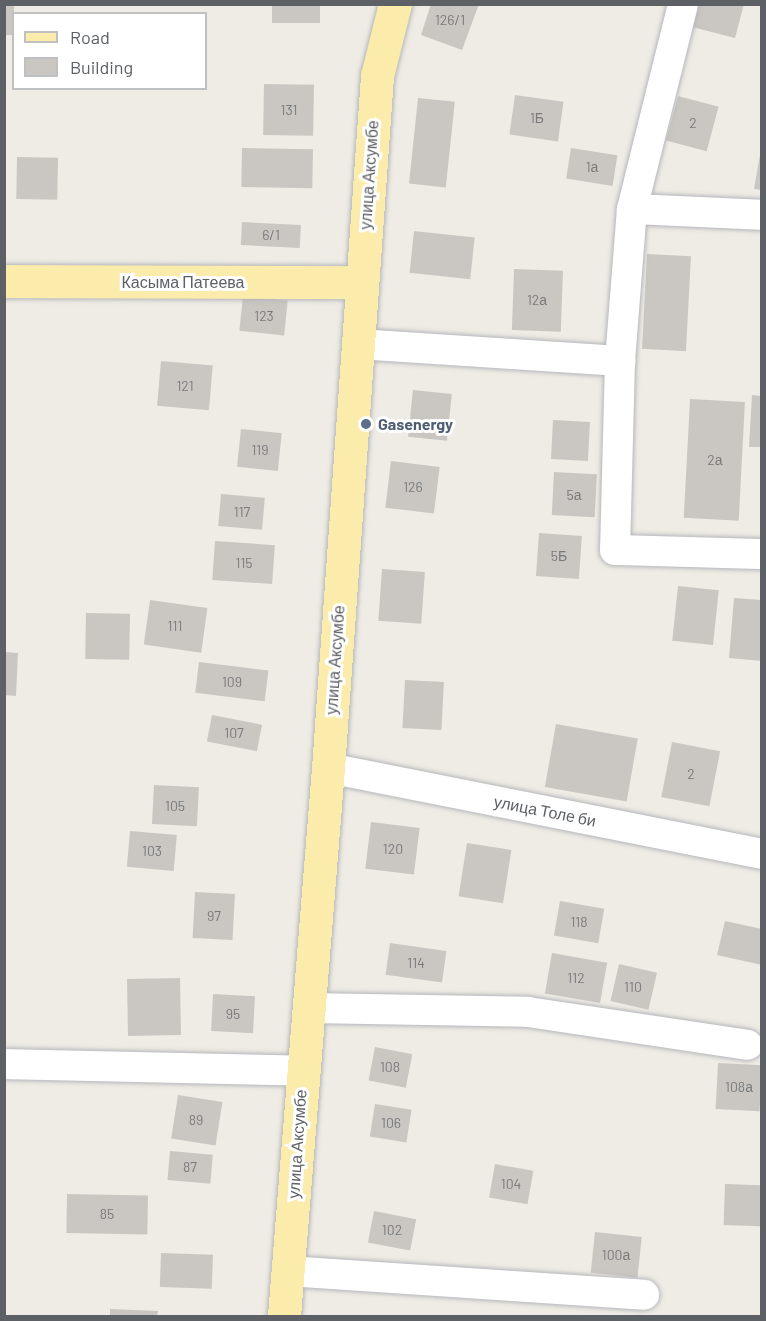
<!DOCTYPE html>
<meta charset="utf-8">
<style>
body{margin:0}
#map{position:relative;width:766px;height:1321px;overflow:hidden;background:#efece5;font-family:Barlow,sans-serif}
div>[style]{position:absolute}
.building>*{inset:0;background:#cac7c2;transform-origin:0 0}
.roads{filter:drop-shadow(0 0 2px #b5b7bb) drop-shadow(0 0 2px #b5b7bb)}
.minor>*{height:30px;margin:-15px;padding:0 15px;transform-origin:15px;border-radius:15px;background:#fff}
.major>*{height:33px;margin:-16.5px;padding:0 16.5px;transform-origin:16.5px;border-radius:16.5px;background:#fcecac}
.dots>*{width:16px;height:16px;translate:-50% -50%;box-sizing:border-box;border:3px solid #fff;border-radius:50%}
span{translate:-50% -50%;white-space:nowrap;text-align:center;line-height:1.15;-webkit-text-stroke:6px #fff;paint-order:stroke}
.number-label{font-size:14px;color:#787a7c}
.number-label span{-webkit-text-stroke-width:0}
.street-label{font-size:16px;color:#5d6165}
.service-label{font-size:16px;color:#4e5e75;font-weight:700}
.left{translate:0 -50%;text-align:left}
.frame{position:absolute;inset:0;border:6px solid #5d6165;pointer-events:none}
.legend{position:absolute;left:12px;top:12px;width:195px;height:78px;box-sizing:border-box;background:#fff;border:2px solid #bec0c1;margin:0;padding:8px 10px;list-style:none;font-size:18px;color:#5d6165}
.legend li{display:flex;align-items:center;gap:12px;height:30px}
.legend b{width:30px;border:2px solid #bec0c1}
</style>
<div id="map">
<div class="building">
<i style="left:4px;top:4px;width:10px;height:31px"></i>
<i style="left:272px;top:4px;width:48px;height:19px"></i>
<i style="clip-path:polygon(431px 4px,479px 4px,462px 50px,421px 35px)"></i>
<i style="clip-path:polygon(698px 4px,744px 4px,735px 38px,692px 27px)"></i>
<i style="left:264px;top:84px;width:50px;height:51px;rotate:1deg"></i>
<i style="left:515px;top:95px;width:49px;height:40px;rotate:8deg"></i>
<i style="left:678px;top:96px;width:42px;height:46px;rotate:15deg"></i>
<i style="left:418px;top:98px;width:37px;height:86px;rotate:6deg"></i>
<i style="left:242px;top:148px;width:71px;height:39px;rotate:1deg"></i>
<i style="left:571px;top:148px;width:47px;height:31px;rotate:9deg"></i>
<i style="clip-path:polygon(760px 155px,762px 156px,762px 190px,754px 189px)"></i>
<i style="left:17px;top:157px;width:41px;height:42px;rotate:1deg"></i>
<i style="left:242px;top:222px;width:59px;height:23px;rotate:3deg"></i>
<i style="left:414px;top:231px;width:61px;height:42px;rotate:6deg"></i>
<i style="left:647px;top:254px;width:44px;height:95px;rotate:3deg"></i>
<i style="left:514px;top:269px;width:49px;height:61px;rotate:2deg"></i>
<i style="left:243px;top:296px;width:45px;height:35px;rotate:6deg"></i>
<i style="left:161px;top:361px;width:52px;height:45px;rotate:5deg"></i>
<i style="left:413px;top:390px;width:39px;height:47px;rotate:6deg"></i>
<i style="clip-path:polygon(752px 395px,762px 396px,762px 447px,749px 447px)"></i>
<i style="left:690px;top:399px;width:55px;height:119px;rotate:3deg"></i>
<i style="left:553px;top:420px;width:37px;height:39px;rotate:3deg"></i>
<i style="left:241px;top:429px;width:41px;height:38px;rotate:6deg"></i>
<i style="left:391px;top:461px;width:49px;height:47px;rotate:7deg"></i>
<i style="left:554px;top:472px;width:43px;height:43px;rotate:3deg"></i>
<i style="left:221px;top:494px;width:44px;height:32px;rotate:5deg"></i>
<i style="left:539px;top:533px;width:43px;height:43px;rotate:4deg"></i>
<i style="left:215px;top:541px;width:60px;height:39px;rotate:4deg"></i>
<i style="left:382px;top:569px;width:43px;height:52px;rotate:4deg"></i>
<i style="left:678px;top:586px;width:41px;height:55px;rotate:6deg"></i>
<i style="clip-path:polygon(734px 598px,762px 600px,762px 661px,729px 658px)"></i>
<i style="left:150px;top:600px;width:58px;height:45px;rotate:8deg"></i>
<i style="left:86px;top:613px;width:44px;height:46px;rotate:1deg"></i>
<i style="clip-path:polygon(5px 652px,18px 653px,16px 696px,5px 695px)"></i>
<i style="left:199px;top:662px;width:70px;height:31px;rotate:7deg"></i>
<i style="left:405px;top:680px;width:39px;height:48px;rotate:3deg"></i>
<i style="left:212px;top:715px;width:51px;height:27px;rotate:11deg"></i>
<i style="left:556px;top:724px;width:83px;height:64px;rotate:10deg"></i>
<i style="left:672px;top:742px;width:49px;height:56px;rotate:11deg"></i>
<i style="left:154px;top:785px;width:45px;height:39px;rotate:3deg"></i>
<i style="left:371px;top:822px;width:49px;height:47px;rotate:7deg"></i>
<i style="left:130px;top:831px;width:47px;height:36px;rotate:5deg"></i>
<i style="left:467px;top:843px;width:45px;height:54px;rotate:9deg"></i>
<i style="left:195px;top:892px;width:40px;height:46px;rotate:3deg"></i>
<i style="left:560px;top:901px;width:45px;height:35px;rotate:10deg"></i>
<i style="clip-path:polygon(725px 921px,762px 929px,762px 965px,717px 955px)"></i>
<i style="left:390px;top:943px;width:57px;height:32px;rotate:8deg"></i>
<i style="left:552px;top:953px;width:56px;height:41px;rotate:10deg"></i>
<i style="left:619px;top:964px;width:39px;height:38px;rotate:13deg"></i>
<i style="left:180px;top:978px;width:57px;height:53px;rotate:89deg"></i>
<i style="left:213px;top:994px;width:42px;height:37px;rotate:3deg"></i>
<i style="left:375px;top:1047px;width:38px;height:34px;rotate:11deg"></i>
<i style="left:718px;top:1063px;width:44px;height:46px;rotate:3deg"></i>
<i style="left:178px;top:1095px;width:45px;height:44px;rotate:9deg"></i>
<i style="left:375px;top:1104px;width:37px;height:33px;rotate:9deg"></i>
<i style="left:170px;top:1151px;width:43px;height:29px;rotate:5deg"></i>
<i style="left:495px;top:1164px;width:39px;height:34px;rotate:10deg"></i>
<i style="left:725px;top:1184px;width:37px;height:41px;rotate:2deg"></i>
<i style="left:67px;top:1194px;width:81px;height:39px;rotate:1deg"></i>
<i style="left:374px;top:1211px;width:43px;height:32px;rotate:11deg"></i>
<i style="left:595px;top:1232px;width:47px;height:41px;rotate:6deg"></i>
<i style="left:161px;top:1253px;width:52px;height:34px;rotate:2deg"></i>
<i style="clip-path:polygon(110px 1309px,158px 1311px,157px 1316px,110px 1316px)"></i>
</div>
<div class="roads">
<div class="minor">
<i style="left:632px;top:209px;width:211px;rotate:-76deg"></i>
<i style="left:357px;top:344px;width:264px;rotate:3.7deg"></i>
<i style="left:620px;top:361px;width:189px;rotate:91.5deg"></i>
<i style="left:615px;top:550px;width:147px;rotate:1.6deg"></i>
<i style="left:620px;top:361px;width:152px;rotate:-85.5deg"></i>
<i style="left:632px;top:209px;width:130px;rotate:2.6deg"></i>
<i style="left:328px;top:768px;width:442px;rotate:11.2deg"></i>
<i style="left:308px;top:1008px;width:220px;rotate:1deg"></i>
<i style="left:528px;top:1012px;width:222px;rotate:8.5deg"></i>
<i style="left:4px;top:1064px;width:298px;rotate:1.3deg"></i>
<i style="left:287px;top:1271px;width:358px;rotate:3.8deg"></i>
</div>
<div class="major">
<i style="left:4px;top:281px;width:357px;rotate:0.2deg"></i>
<i style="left:284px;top:1316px;width:550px;rotate:-85.41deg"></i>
<i style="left:328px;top:768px;width:694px;rotate:-85.95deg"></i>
<i style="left:377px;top:76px;width:74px;rotate:-76deg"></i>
</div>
</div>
<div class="dots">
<i style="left:366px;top:424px;background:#5c6f8a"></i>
</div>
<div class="number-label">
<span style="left:450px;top:20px">126/1</span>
<span style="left:289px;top:110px">131</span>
<span style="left:537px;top:118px">1Б</span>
<span style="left:693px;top:123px">2</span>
<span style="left:592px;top:167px">1а</span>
<span style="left:271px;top:235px">6/1</span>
<span style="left:537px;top:300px">12а</span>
<span style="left:264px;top:316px">123</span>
<span style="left:185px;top:386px">121</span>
<span style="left:260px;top:450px">119</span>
<span style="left:715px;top:460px">2а</span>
<span style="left:413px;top:487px">126</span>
<span style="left:574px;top:495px">5а</span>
<span style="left:242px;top:512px">117</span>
<span style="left:559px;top:556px">5Б</span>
<span style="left:244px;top:563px">115</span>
<span style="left:175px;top:626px">111</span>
<span style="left:232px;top:682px">109</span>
<span style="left:234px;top:733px">107</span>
<span style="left:691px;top:774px">2</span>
<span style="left:175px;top:806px">105</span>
<span style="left:393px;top:849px">120</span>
<span style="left:152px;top:851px">103</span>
<span style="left:214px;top:916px">97</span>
<span style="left:579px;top:922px">118</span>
<span style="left:416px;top:963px">114</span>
<span style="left:576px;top:978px">112</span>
<span style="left:633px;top:987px">110</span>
<span style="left:233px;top:1014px">95</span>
<span style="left:390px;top:1067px">108</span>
<span style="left:739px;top:1087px">108а</span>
<span style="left:196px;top:1120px">89</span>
<span style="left:391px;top:1123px">106</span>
<span style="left:190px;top:1167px">87</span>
<span style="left:511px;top:1184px">104</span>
<span style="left:107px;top:1214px">85</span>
<span style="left:392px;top:1230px">102</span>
<span style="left:616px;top:1255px">100а</span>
</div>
<div class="street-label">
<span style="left:369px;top:175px;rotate:-86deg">улица Аксумбе</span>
<span style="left:183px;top:282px">Касыма Патеева</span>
<span style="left:335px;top:660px;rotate:-86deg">улица Аксумбе</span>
<span style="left:545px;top:811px;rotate:11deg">улица Толе би</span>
<span style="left:297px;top:1144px;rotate:-86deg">улица Аксумбе</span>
</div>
<div class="service-label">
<span class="left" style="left:378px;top:424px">Gasenergy</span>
</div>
<div class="frame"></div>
<ul class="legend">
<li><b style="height:8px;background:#fcecac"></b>Road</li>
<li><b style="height:16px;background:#cac7c2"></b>Building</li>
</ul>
</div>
